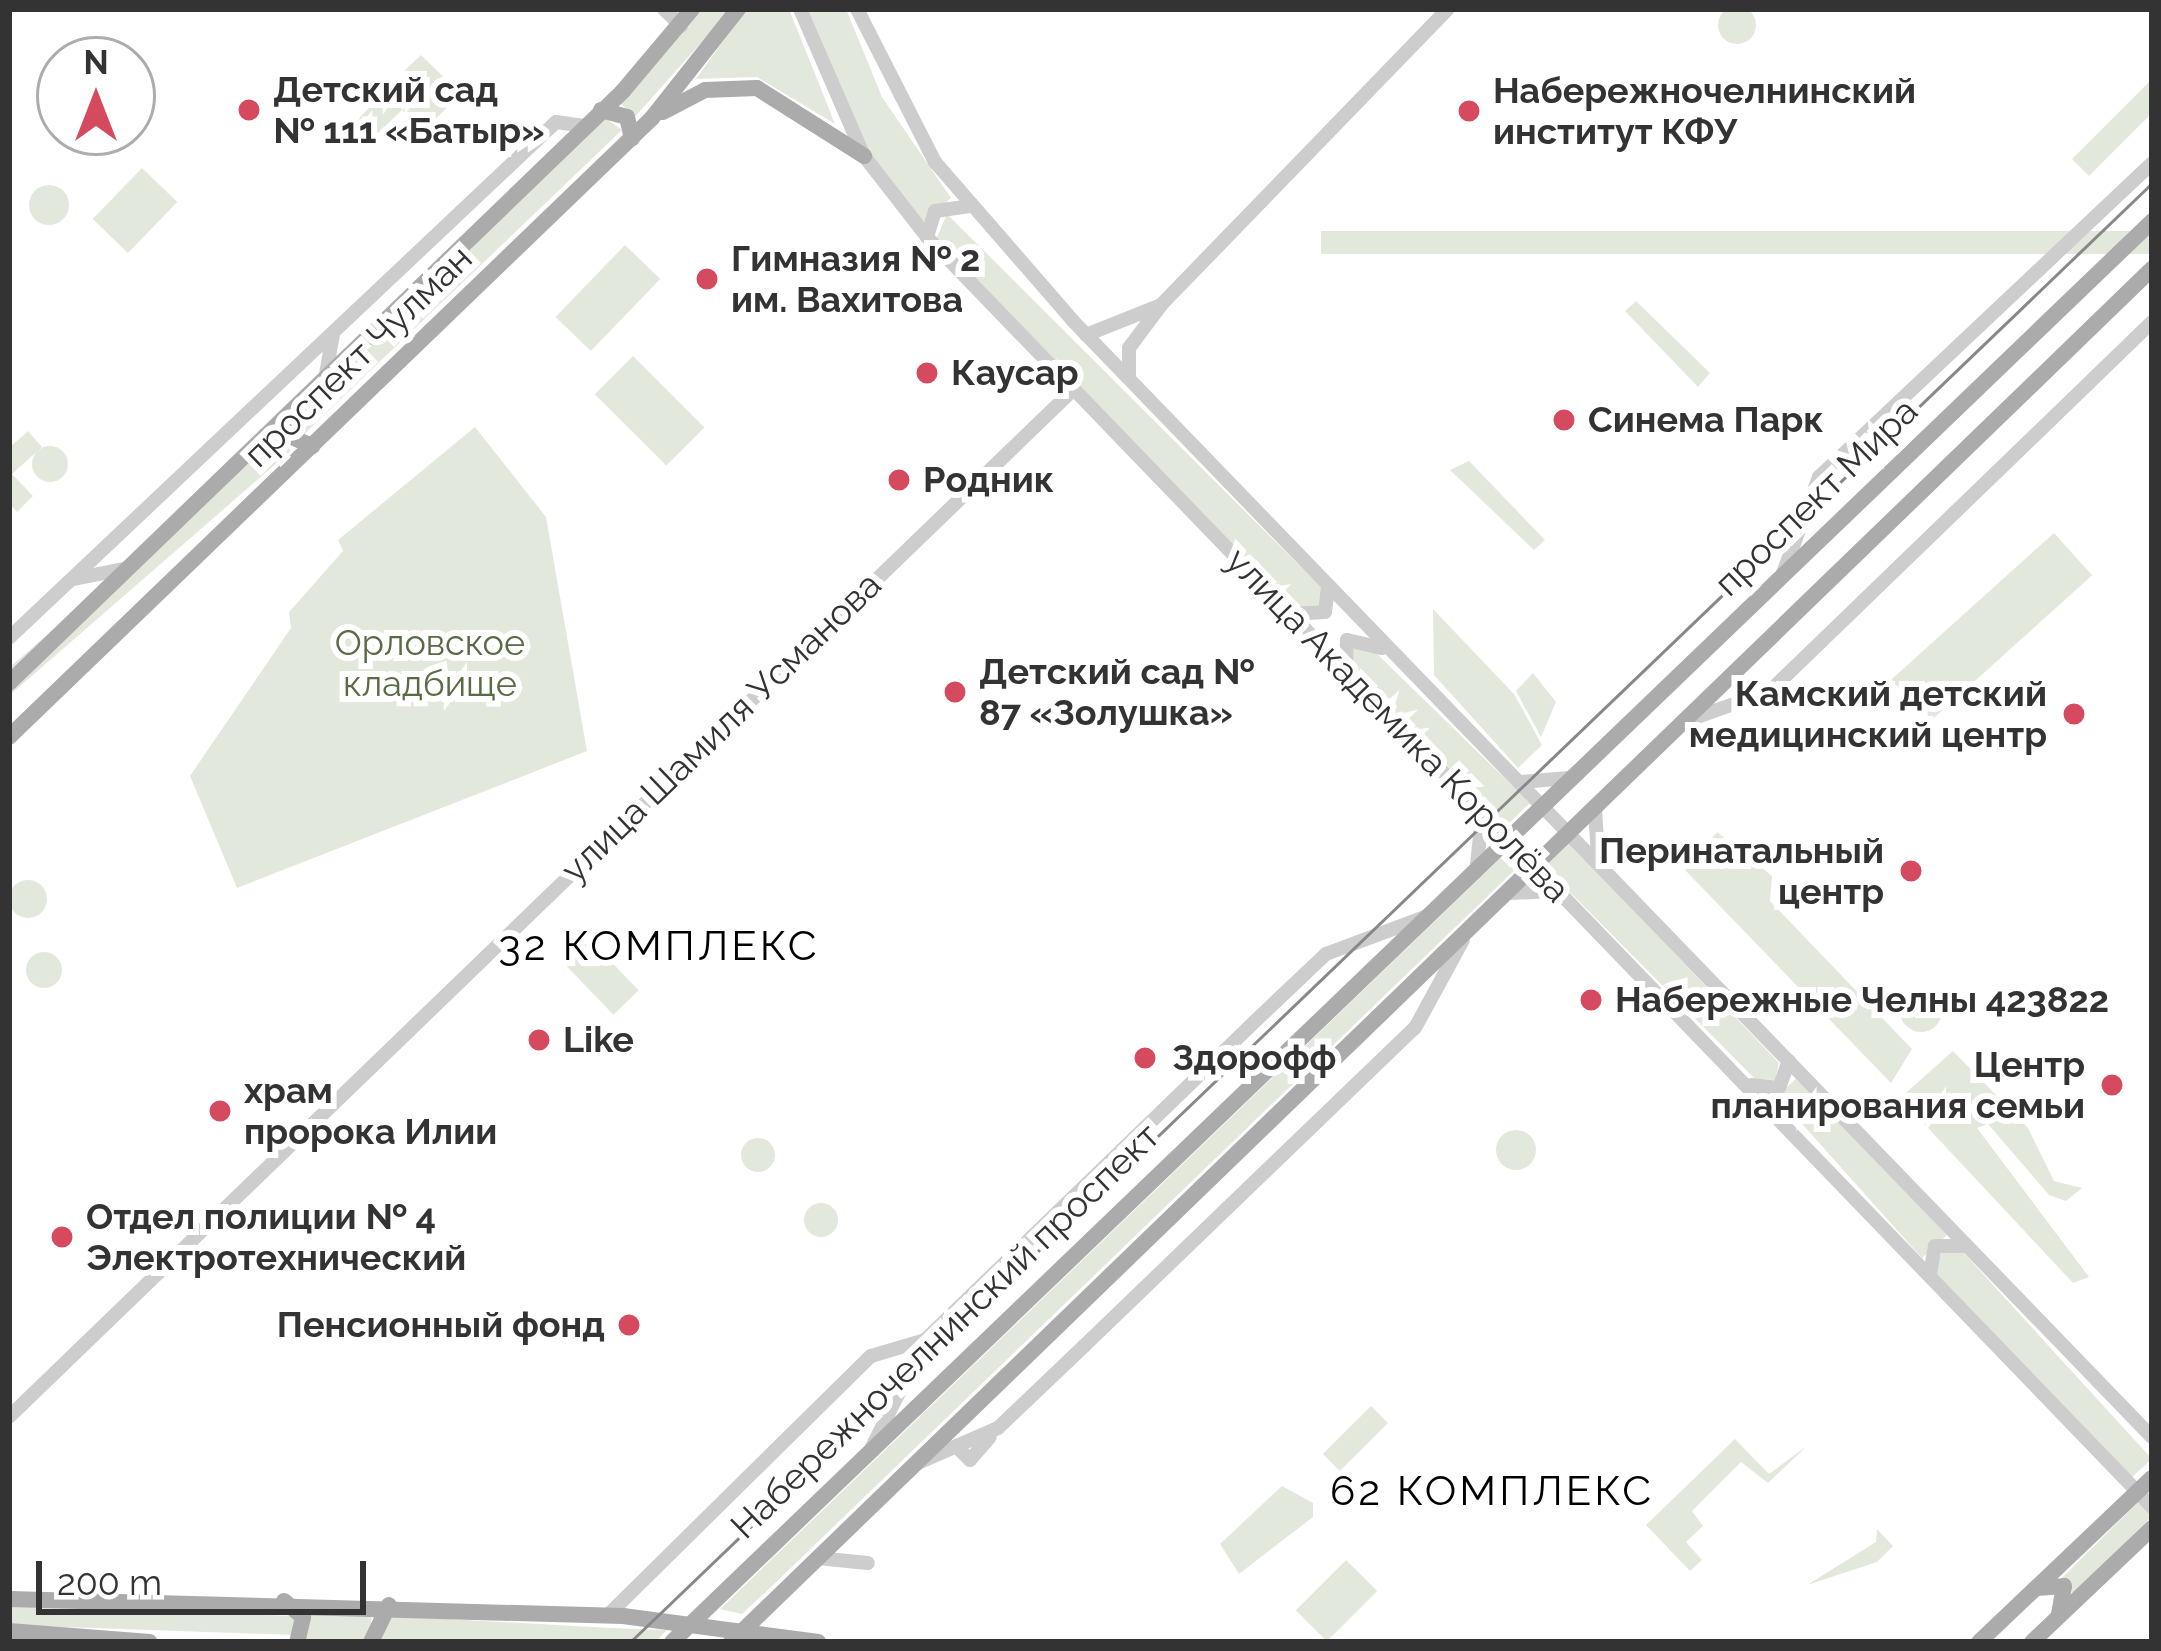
<!DOCTYPE html>
<meta charset="utf-8">
<style>
body{margin:0}
#map{position:relative;width:2161px;height:1651px;overflow:hidden;background:#fff;font-family:Raleway,sans-serif}
div>[style]{position:absolute}
.green>*{inset:0;background:#e3e8dd;transform-origin:0 0}
.round{border-radius:50%}
.minor>*{height:14px;margin:-7px;padding:0 7px;transform-origin:7px;border-radius:7px;background:#cdcdcd}
.major>*{height:16px;margin:-8px;padding:0 8px;transform-origin:8px;border-radius:8px;background:#ababab}
.tram>*{height:3px;margin:-1.5px;padding:0 1.5px;transform-origin:1.5px;border-radius:1.5px;background:#888}
.dots>*{width:33px;height:33px;translate:-50% -50%;box-sizing:border-box;border:6px solid #fff;border-radius:50%}
span{translate:-50% -50%;white-space:nowrap;text-align:center;line-height:1.15;-webkit-text-stroke:12px #fff;paint-order:stroke}
.poi-label{font-size:36px;color:#333;font-weight:700}
.left{translate:0 -50%;text-align:left}
.right{translate:-100% -50%;text-align:right}
.street-label{font-size:36px;color:#333}
.park-label{font-size:36px;color:#596b44}
.quarter-label{font-size:42px;color:#000;letter-spacing:3px}
.frame{position:absolute;inset:0;border:12px solid #333;pointer-events:none}
.north{position:absolute;left:36px;top:36px;width:120px;height:120px;box-sizing:border-box;background:#fff;border:3px solid #adadad;border-radius:50%;rotate:0deg;font-size:33px;font-weight:700;line-height:48px;text-align:center;color:#333}
.north::after{content:'';display:block;margin:auto;width:42px;height:54px;background:#d54a5f;clip-path:polygon(50% 0,100% 100%,50% 72%,0 100%)}
.scale{position:absolute;left:36px;top:1561px;width:330px;height:54px;box-sizing:border-box;border:6px solid #333;border-top:0;padding-left:15px;font-size:36px;line-height:42px;white-space:nowrap;color:#333;-webkit-text-stroke:9px #fff;paint-order:stroke}
</style>
<div id="map">
<div class="green">
<i class="round" style="left:1718px;top:6px;width:38px;height:38px"></i>
<i style="clip-path:polygon(702px 9px,731px 9px,634px 118px,618px 100px)"></i>
<i style="clip-path:polygon(746px 9px,789px 9px,835px 124px,757px 77px,696px 79px)"></i>
<i style="clip-path:polygon(807px 9px,846px 9px,882px 97px,951px 198px,922px 223px,868px 158px)"></i>
<i style="clip-path:polygon(421px 55px,461px 94px,423px 131px,402px 110px,371px 140px,354px 123px,385px 92px,403px 110px,421px 92px,403px 72px)"></i>
<i style="clip-path:polygon(2152px 79px,2152px 113px,2089px 176px,2072px 159px)"></i>
<i style="clip-path:polygon(605px 118px,622px 130px,299px 439px,291px 423px)"></i>
<i style="left:142px;top:168px;width:49px;height:71px;rotate:44deg"></i>
<i class="round" style="left:29px;top:185px;width:40px;height:40px"></i>
<i style="clip-path:polygon(947px 214px,1324px 590px,1322px 607px,1302px 610px,1260px 574px,937px 237px)"></i>
<i style="left:2152px;top:231px;width:23px;height:831px;rotate:90deg"></i>
<i style="left:625px;top:245px;width:49px;height:100px;rotate:44deg"></i>
<i style="clip-path:polygon(1636px 301px,1710px 373px,1698px 387px,1625px 311px)"></i>
<i style="left:633px;top:356px;width:101px;height:54px;rotate:45deg"></i>
<i style="clip-path:polygon(475px 427px,546px 517px,587px 751px,237px 888px,190px 776px,291px 628px,289px 612px,343px 551px,338px 540px)"></i>
<i style="clip-path:polygon(28px 431px,42px 447px,12px 474px,33px 496px,17px 512px,9px 503px,9px 448px)"></i>
<i style="left:277px;top:435px;width:21px;height:371px;rotate:49deg"></i>
<i class="round" style="left:32px;top:446px;width:36px;height:36px"></i>
<i style="clip-path:polygon(1469px 461px,1545px 540px,1534px 550px,1450px 470px)"></i>
<i style="left:2054px;top:533px;width:57px;height:219px;rotate:48deg"></i>
<i style="clip-path:polygon(1433px 609px,1514px 694px,1542px 745px,1518px 768px,1434px 675px)"></i>
<i style="clip-path:polygon(1354px 647px,1370px 647px,1530px 803px,1506px 826px,1352px 667px)"></i>
<i style="clip-path:polygon(1533px 673px,1556px 702px,1541px 737px,1516px 691px)"></i>
<i style="clip-path:polygon(1717px 832px,1772px 876px,1770px 901px,1912px 1049px,1891px 1083px,1685px 870px)"></i>
<i style="clip-path:polygon(1568px 842px,1779px 1063px,1775px 1080px,1755px 1079px,1544px 866px)"></i>
<i style="clip-path:polygon(1510px 849px,1523px 862px,770px 1588px,742px 1614px,720px 1609px)"></i>
<i class="round" style="left:9px;top:880px;width:38px;height:38px"></i>
<i style="left:590px;top:940px;width:70px;height:35px;rotate:46deg"></i>
<i class="round" style="left:26px;top:952px;width:36px;height:36px"></i>
<i class="round" style="left:1900px;top:990px;width:42px;height:42px"></i>
<i style="clip-path:polygon(1953px 1051px,2028px 1128px,2054px 1181px,2082px 1188px,2066px 1201px,2049px 1195px,1988px 1124px,1977px 1128px,2089px 1277px,2073px 1283px,1900px 1098px)"></i>
<i style="clip-path:polygon(1798px 1077px,1947px 1235px,1922px 1258px,1777px 1096px)"></i>
<i class="round" style="left:1496px;top:1130px;width:40px;height:40px"></i>
<i class="round" style="left:741px;top:1138px;width:34px;height:34px"></i>
<i class="round" style="left:804px;top:1203px;width:34px;height:34px"></i>
<i style="clip-path:polygon(1942px 1250px,1962px 1251px,2152px 1459px,2131px 1478px,1936px 1274px)"></i>
<i style="left:1371px;top:1406px;width:24px;height:68px;rotate:45deg"></i>
<i style="clip-path:polygon(1735px 1439px,1769px 1474px,1807px 1446px,1768px 1483px,1741px 1462px,1692px 1511px,1703px 1526px,1686px 1542px,1702px 1560px,1690px 1571px,1646px 1525px)"></i>
<i style="clip-path:polygon(1282px 1486px,1313px 1503px,1313px 1517px,1239px 1574px,1220px 1544px)"></i>
<i style="left:2138px;top:1502px;width:20px;height:110px;rotate:45deg"></i>
<i style="clip-path:polygon(1877px 1529px,1893px 1546px,1877px 1562px,1807px 1585px,1876px 1542px)"></i>
<i style="left:1346px;top:1560px;width:44px;height:71px;rotate:45deg"></i>
<i style="left:9px;top:1606px;width:287px;height:19px;rotate:2deg"></i>
<i style="left:306px;top:1609px;width:65px;height:33px"></i>
<i style="clip-path:polygon(394px 1616px,611px 1628px,667px 1630px,655px 1642px,381px 1642px,379px 1624px)"></i>
</div>
<div class="minor">
<i style="left:664px;top:9px;width:24px;rotate:45deg"></i>
<i style="left:800px;top:9px;width:160px;rotate:66.5deg"></i>
<i style="left:864px;top:156px;width:103px;rotate:52.1deg"></i>
<i style="left:927px;top:237px;width:1765px;rotate:46.03deg"></i>
<i style="left:857px;top:9px;width:172px;rotate:63deg"></i>
<i style="left:935px;top:162px;width:211px;rotate:49deg"></i>
<i style="left:1073px;top:321px;width:1552px;rotate:45.97deg"></i>
<i style="left:927px;top:237px;width:27px;rotate:-73deg"></i>
<i style="left:935px;top:211px;width:35px;rotate:-8deg"></i>
<i style="left:1086px;top:335px;width:81px;rotate:-21.8deg"></i>
<i style="left:1129px;top:378px;width:30px;rotate:-90deg"></i>
<i style="left:1129px;top:348px;width:54px;rotate:-53.3deg"></i>
<i style="left:1161px;top:305px;width:412px;rotate:-45.9deg"></i>
<i style="left:325px;top:380px;width:47px;rotate:-80.1deg"></i>
<i style="left:1783px;top:573px;width:103px;rotate:-69.4deg"></i>
<i style="left:1819px;top:477px;width:458px;rotate:-43.3deg"></i>
<i style="left:74px;top:579px;width:55px;rotate:-11.5deg"></i>
<i style="left:1289px;top:614px;width:36px;rotate:-3deg"></i>
<i style="left:1325px;top:612px;width:26px;rotate:-83deg"></i>
<i style="left:9px;top:638px;width:752px;rotate:-43.33deg"></i>
<i style="left:556px;top:122px;width:28px;rotate:8deg"></i>
<i style="left:1346px;top:667px;width:27px;rotate:-88deg"></i>
<i style="left:1347px;top:640px;width:36px;rotate:13deg"></i>
<i style="left:1689px;top:720px;width:86px;rotate:-19.7deg"></i>
<i style="left:1770px;top:691px;width:531px;rotate:-44.01deg"></i>
<i style="left:1521px;top:782px;width:48px;rotate:-4.8deg"></i>
<i style="left:1595px;top:809px;width:48px;rotate:86.4deg"></i>
<i style="left:1477px;top:864px;width:46px;rotate:-83.8deg"></i>
<i style="left:1509px;top:893px;width:47px;rotate:-2.4deg"></i>
<i style="left:1751px;top:1085px;width:28px;rotate:6deg"></i>
<i style="left:1779px;top:1088px;width:29px;rotate:-70deg"></i>
<i style="left:1930px;top:1274px;width:28px;rotate:-80deg"></i>
<i style="left:1935px;top:1246px;width:29px"></i>
<i style="left:9px;top:1417px;width:1479px;rotate:-43.99deg"></i>
<i style="left:872px;top:1447px;width:119px;rotate:-63.6deg"></i>
<i style="left:925px;top:1340px;width:452px;rotate:-44deg"></i>
<i style="left:1250px;top:1026px;width:105px;rotate:-43.5deg"></i>
<i style="left:1326px;top:954px;width:106px;rotate:-20.5deg"></i>
<i style="left:958px;top:1448px;width:17px;rotate:45deg"></i>
<i style="left:970px;top:1460px;width:30px;rotate:-49deg"></i>
<i style="left:920px;top:1462px;width:85px;rotate:-23.6deg"></i>
<i style="left:998px;top:1428px;width:119px;rotate:-43.6deg"></i>
<i style="left:1084px;top:1346px;width:459px;rotate:-43.9deg"></i>
<i style="left:1415px;top:1028px;width:100px;rotate:-61.4deg"></i>
<i style="left:817px;top:1558px;width:51px;rotate:5.6deg"></i>
<i style="left:608px;top:1615px;width:369px;rotate:-44.6deg"></i>
<i style="left:871px;top:1356px;width:56px;rotate:-16.5deg"></i>
</div>
<div class="major">
<i style="left:601px;top:110px;width:27px;rotate:15deg"></i>
<i style="left:627px;top:117px;width:22px;rotate:77deg"></i>
<i style="left:663px;top:112px;width:47px;rotate:-27.6deg"></i>
<i style="left:705px;top:90px;width:52px;rotate:-2.2deg"></i>
<i style="left:757px;top:88px;width:127px;rotate:32.4deg"></i>
<i style="left:289px;top:415px;width:19px;rotate:102deg"></i>
<i style="left:285px;top:434px;width:30px;rotate:24deg"></i>
<i style="left:9px;top:683px;width:853px;rotate:-43.95deg"></i>
<i style="left:623px;top:91px;width:107px;rotate:-49.9deg"></i>
<i style="left:9px;top:737px;width:893px;rotate:-43.91deg"></i>
<i style="left:652px;top:118px;width:139px;rotate:-51.7deg"></i>
<i style="left:2037px;top:1588px;width:27px;rotate:-4deg"></i>
<i style="left:2064px;top:1586px;width:28px;rotate:100deg"></i>
<i style="left:9px;top:1599px;width:614px;rotate:1.59deg"></i>
<i style="left:623px;top:1616px;width:197px;rotate:7.6deg"></i>
<i style="left:284px;top:1601px;width:25px;rotate:40deg"></i>
<i style="left:303px;top:1617px;width:26px;rotate:103deg"></i>
<i style="left:9px;top:1631px;width:141px;rotate:4.5deg"></i>
<i style="left:371px;top:1642px;width:41px;rotate:-64.1deg"></i>
<i style="left:672px;top:1642px;width:2052px;rotate:-43.83deg"></i>
<i style="left:731px;top:1642px;width:1976px;rotate:-44.02deg"></i>
<i style="left:1979px;top:1642px;width:238px;rotate:-43.5deg"></i>
<i style="left:2032px;top:1642px;width:166px;rotate:-43.5deg"></i>
</div>
<div class="tram">
<i style="left:630px;top:1642px;width:2108px;rotate:-43.79deg"></i>
</div>
<div class="dots">
<i style="left:249px;top:110px;background:#d54a5f"></i>
<i style="left:1469px;top:111px;background:#d54a5f"></i>
<i style="left:707px;top:279px;background:#d54a5f"></i>
<i style="left:927px;top:373px;background:#d54a5f"></i>
<i style="left:1564px;top:420px;background:#d54a5f"></i>
<i style="left:899px;top:480px;background:#d54a5f"></i>
<i style="left:955px;top:692px;background:#d54a5f"></i>
<i style="left:2074px;top:714px;background:#d54a5f"></i>
<i style="left:1911px;top:871px;background:#d54a5f"></i>
<i style="left:1591px;top:1000px;background:#d54a5f"></i>
<i style="left:539px;top:1040px;background:#d54a5f"></i>
<i style="left:1145px;top:1058px;background:#d54a5f"></i>
<i style="left:2112px;top:1085px;background:#d54a5f"></i>
<i style="left:220px;top:1111px;background:#d54a5f"></i>
<i style="left:62px;top:1237px;background:#d54a5f"></i>
<i style="left:629px;top:1325px;background:#d54a5f"></i>
</div>
<div class="poi-label">
<span class="left" style="left:273px;top:110px">Детский сад<br>№ 111 «Батыр»</span>
<span class="left" style="left:1493px;top:111px">Набережночелнинский<br>институт КФУ</span>
<span class="left" style="left:731px;top:279px">Гимназия № 2<br>им. Вахитова</span>
<span class="left" style="left:951px;top:373px">Каусар</span>
<span class="left" style="left:1588px;top:420px">Синема Парк</span>
<span class="left" style="left:923px;top:480px">Родник</span>
<span class="left" style="left:979px;top:692px">Детский сад №<br>87 «Золушка»</span>
<span class="right" style="left:2047px;top:714px">Камский детский<br>медицинский центр</span>
<span class="right" style="left:1884px;top:871px">Перинатальный<br>центр</span>
<span class="left" style="left:1615px;top:1000px">Набережные Челны 423822</span>
<span class="left" style="left:563px;top:1040px">Like</span>
<span class="left" style="left:1172px;top:1058px">Здорофф</span>
<span class="right" style="left:2085px;top:1085px">Центр<br>планирования семьи</span>
<span class="left" style="left:244px;top:1111px">храм<br>пророка Илии</span>
<span class="left" style="left:86px;top:1237px">Отдел полиции № 4<br>Электротехнический</span>
<span class="right" style="left:605px;top:1325px">Пенсионный фонд</span>
</div>
<div class="street-label">
<span style="left:358px;top:356px;rotate:-44deg">проспект Чулман</span>
<span style="left:1816px;top:497px;rotate:-44deg">проспект Мира</span>
<span style="left:1398px;top:725px;rotate:46deg">улица Академика Королёва</span>
<span style="left:721px;top:727px;rotate:-44deg">улица Шамиля Усманова</span>
<span style="left:945px;top:1331px;rotate:-44deg">Набережночелнинский проспект</span>
</div>
<div class="park-label">
<span style="left:430px;top:663px">Орловское<br>кладбище</span>
</div>
<div class="quarter-label">
<span style="left:659px;top:946px">32 КОМПЛЕКС</span>
<span style="left:1492px;top:1491px">62 КОМПЛЕКС</span>
</div>
<div class="frame"></div>
<div class="north">N</div>
<div class="scale">200 m</div>
</div>
